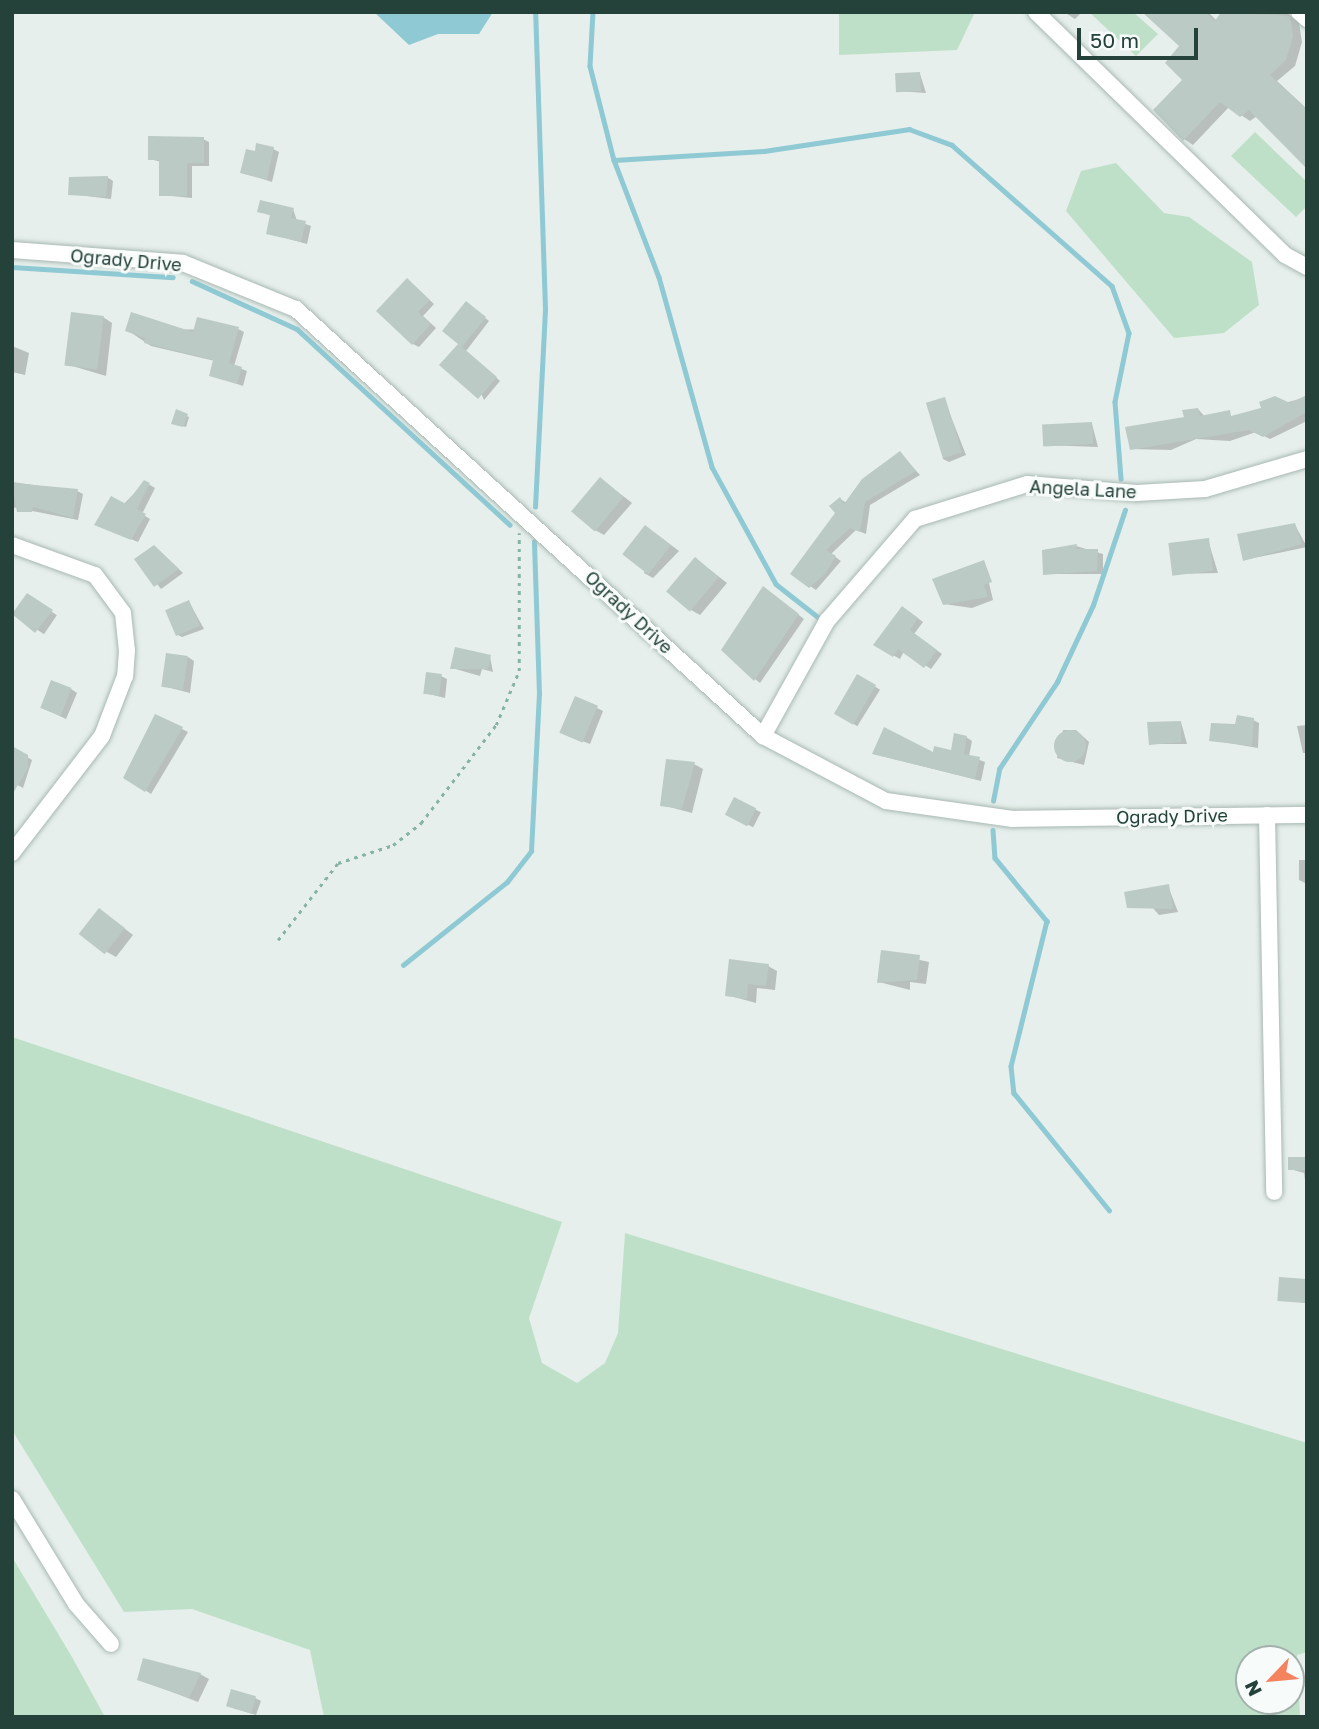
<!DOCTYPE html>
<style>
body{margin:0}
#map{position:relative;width:1319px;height:1729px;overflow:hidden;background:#e6efeb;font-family:"Golos Text",sans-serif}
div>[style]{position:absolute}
.green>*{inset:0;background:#bfe0c8}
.water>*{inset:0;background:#8ec9d4}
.shadow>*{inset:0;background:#0003;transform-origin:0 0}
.stream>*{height:4.5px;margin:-2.25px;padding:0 2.25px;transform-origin:2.25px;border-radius:2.25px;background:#8ec9d4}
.building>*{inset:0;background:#bbcac4;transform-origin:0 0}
.round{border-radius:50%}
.path>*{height:2.5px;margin-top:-1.25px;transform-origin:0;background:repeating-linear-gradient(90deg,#86b3a5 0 3.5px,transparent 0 8.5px)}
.roads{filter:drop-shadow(0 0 2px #a8b8b2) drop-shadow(0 0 2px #a8b8b2)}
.minor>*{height:16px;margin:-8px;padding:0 8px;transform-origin:8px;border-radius:8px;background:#fff}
span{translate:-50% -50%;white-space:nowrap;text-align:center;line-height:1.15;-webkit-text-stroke:6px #f7fbf9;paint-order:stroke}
.street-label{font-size:18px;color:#24423a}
.frame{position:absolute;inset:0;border:14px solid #24423a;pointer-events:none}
.north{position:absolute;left:1235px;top:1645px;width:70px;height:70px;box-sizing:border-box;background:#f7fbf9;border:2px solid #a3b1ad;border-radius:50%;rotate:244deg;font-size:19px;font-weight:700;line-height:28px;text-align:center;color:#24423a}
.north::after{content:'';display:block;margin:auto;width:24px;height:32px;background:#f4845f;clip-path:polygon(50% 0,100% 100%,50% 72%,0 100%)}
.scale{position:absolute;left:1077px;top:28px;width:121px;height:32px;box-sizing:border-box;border:4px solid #24423a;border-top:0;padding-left:9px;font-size:21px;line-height:24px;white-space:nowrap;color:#24423a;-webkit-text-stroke:5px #f7fbf9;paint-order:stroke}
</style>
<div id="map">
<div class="green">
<i style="clip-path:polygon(839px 12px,975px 12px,957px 50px,839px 55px)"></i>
<i style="clip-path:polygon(1089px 12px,1133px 12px,1158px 34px,1136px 56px)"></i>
<i style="clip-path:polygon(1255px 132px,1307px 182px,1307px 206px,1296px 217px,1231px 156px)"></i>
<i style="clip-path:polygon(1116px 163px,1164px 213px,1189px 217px,1252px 262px,1259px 305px,1224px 333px,1174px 338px,1066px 211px,1081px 171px)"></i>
<i style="clip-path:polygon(evenodd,12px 1037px,562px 1222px,529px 1318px,542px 1363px,577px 1383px,605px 1363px,618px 1333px,625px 1233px,1307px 1443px,1307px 1652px,1297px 1655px,1300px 1717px,324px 1717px,310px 1650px,192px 1609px,124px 1612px,12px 1430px,12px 1037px,1291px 1659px,1291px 1701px,1249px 1701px,1249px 1659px,1291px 1659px)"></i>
<i style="clip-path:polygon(12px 1557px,72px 1657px,105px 1717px,12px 1717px)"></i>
</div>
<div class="water">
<i style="clip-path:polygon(374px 12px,493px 12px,479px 34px,438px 34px,409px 45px)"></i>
</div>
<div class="shadow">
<i style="clip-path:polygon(1064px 12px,1082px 12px,1075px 19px)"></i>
<i style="clip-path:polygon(1145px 12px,1208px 12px,1217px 21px,1223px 12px,1286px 12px,1299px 23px,1302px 42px,1295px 66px,1277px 81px,1307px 109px,1307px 167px,1257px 116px,1250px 121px,1229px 107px,1193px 145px,1184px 139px,1181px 46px)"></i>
<i style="clip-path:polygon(920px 74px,926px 93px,897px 91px)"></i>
<i style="clip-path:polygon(203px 139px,209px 142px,209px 166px,192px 166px,192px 198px,161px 195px,161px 162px,150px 159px)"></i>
<i style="clip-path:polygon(273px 149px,279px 152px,272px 182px,242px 172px,256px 153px)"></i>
<i style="clip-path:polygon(107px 177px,113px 181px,111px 199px,70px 194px)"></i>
<i style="clip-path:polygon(293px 209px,297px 221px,311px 226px,307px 244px,268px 233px,272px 216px,259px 211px)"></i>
<i style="clip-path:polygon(407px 280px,434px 304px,423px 316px,436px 328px,419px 347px,413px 344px)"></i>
<i style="clip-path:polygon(470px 306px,489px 321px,466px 351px,500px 381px,484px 400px,460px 344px)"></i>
<i style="clip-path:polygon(103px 317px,112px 323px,106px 376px,69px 365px)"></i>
<i style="clip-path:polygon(238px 329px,244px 332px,234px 366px,247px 371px,243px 386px,211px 375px,215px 361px,151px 346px,127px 330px)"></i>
<i style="clip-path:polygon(12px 346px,29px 353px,25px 375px,12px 372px)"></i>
<i style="clip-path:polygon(1307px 397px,1307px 421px,1270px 439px,1256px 432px,1230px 441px,1196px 439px,1171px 450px,1131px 449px,1198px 409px,1205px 417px,1237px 416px)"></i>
<i style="clip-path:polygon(944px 399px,966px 455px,949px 462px,943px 459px)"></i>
<i style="clip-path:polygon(177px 412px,189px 417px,186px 427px,176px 424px)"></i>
<i style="clip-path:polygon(1092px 424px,1098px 447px,1045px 445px)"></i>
<i style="clip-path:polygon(900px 453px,920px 475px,870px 505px,866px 534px,856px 530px,831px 554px,841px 561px,816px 590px,810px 586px,840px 499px,847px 503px)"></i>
<i style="clip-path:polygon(601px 479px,632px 503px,604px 535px,595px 530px)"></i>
<i style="clip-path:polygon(12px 482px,77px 491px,83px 494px,78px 520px,12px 507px)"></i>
<i style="clip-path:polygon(145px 482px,155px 488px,142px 514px,150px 519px,138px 542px,102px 527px)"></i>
<i style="clip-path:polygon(1295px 525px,1307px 547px,1244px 560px)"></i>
<i style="clip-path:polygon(655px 533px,679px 551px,653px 578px,644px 573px)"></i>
<i style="clip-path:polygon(1208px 540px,1218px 573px,1173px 574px)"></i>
<i style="clip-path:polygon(1076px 546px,1103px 554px,1103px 574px,1045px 574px)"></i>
<i style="clip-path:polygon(155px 547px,183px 573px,161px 589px,137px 559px)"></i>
<i style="clip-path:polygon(696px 559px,727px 583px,700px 615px,691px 610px)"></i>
<i style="clip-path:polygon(984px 562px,993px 600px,972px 608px,944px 604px)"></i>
<i style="clip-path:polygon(769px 592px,804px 619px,760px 683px,755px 679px)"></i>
<i style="left:27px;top:595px;width:36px;height:23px;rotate:34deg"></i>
<i style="clip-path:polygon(189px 602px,204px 629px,182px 637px,176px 634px)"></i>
<i style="clip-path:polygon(908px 611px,923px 622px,914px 634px,942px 654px,931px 669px,904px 651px,900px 659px,875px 645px)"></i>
<i style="clip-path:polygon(188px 657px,194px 661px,190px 693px,163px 686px)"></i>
<i style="clip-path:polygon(490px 657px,493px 672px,482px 669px,480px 676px,452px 668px)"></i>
<i style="clip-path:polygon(441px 676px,447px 679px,445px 698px,425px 693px)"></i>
<i style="left:858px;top:676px;width:26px;height:43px;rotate:32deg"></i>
<i style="clip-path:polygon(71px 689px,77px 693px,66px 719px,49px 711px)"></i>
<i style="clip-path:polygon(597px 708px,603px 711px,590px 744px,567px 735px)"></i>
<i style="clip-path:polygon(156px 716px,188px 732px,151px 794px,125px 777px)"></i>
<i style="clip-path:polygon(1253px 720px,1259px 723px,1258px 748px,1211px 740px)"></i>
<i style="clip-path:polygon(1181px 722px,1187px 744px,1151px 744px)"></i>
<i style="clip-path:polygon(1307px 725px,1307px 753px,1303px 753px,1297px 726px)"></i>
<i style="clip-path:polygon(1063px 730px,1076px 730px,1089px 742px,1084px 765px,1057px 758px)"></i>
<i style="clip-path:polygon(966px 737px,972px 741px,969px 756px,985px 762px,981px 781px,874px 754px,953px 752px)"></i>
<i style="clip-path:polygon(12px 748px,32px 760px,23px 788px,12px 782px)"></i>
<i style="clip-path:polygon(694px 764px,703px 769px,692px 813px,662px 805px)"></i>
<i style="left:735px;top:799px;width:29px;height:17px;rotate:27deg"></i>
<i style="clip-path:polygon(1299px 860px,1307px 860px,1307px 884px,1299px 880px)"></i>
<i style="clip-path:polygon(1168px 886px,1178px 912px,1159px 915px,1152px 907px,1128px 907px)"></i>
<i style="clip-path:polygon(108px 916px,133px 935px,116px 957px,107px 952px)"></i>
<i style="clip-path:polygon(883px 952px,929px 962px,926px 984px,910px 982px,910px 990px,879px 982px)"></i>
<i style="clip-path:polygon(768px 966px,777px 971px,775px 990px,757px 988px,756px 1003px,727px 995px)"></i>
<i style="clip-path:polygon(1307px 1158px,1307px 1195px,1304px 1173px,1290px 1169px)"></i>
<i style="clip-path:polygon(1307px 1281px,1307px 1303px,1280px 1300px)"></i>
<i style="clip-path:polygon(200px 1674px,209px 1679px,198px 1702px,139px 1679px)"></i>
<i style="clip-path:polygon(255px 1698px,261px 1701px,256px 1715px,233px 1708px)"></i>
</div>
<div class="stream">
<i style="left:593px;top:12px;width:54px;rotate:93.2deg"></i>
<i style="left:590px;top:66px;width:97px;rotate:75.7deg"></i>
<i style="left:614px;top:160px;width:150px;rotate:-3.4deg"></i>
<i style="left:764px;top:151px;width:147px;rotate:-8.6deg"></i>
<i style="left:909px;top:129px;width:46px;rotate:20.4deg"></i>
<i style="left:952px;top:145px;width:213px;rotate:41.4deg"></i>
<i style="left:1112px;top:286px;width:50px;rotate:70.1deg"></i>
<i style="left:1129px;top:333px;width:70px;rotate:101.5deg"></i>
<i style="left:1115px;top:402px;width:77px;rotate:85.5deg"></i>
<i style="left:614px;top:160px;width:125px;rotate:69deg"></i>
<i style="left:659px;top:277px;width:197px;rotate:74.4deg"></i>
<i style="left:712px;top:467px;width:133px;rotate:61.3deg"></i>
<i style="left:776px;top:584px;width:53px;rotate:38.2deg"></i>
<i style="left:12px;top:267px;width:161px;rotate:3.6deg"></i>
<i style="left:192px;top:281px;width:115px;rotate:24.6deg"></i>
<i style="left:297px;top:329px;width:289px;rotate:42.6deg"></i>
<i style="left:535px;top:507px;width:198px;rotate:-87.1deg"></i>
<i style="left:545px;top:309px;width:297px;rotate:-91.9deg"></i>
<i style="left:993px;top:801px;width:33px;rotate:-79deg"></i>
<i style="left:999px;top:769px;width:105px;rotate:-56.3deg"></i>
<i style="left:1057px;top:682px;width:85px;rotate:-64.9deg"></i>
<i style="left:1093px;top:605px;width:100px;rotate:-71.4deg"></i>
<i style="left:993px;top:830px;width:28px;rotate:86deg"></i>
<i style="left:995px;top:858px;width:82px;rotate:50.5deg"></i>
<i style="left:1047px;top:921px;width:149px;rotate:103.9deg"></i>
<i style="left:1011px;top:1066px;width:27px;rotate:84deg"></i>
<i style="left:1014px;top:1093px;width:151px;rotate:50.9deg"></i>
<i style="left:403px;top:965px;width:133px;rotate:-38.6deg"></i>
<i style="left:507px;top:882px;width:39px;rotate:-52deg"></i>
<i style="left:531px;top:851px;width:157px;rotate:-87.1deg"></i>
<i style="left:539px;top:694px;width:152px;rotate:-91.9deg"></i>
</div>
<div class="building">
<i style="clip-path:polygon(1142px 12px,1205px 12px,1215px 21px,1221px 12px,1290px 16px,1293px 36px,1286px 60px,1270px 75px,1307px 110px,1307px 169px,1249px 110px,1240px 117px,1220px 102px,1183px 141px,1153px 110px,1182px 80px,1165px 63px,1179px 46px)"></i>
<i style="left:920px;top:72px;width:19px;height:25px;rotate:87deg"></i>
<i style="clip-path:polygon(148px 136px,204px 137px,204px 163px,187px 163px,187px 196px,159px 196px,159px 160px,148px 160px)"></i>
<i style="clip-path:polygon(256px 143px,274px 147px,267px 180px,240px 173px,246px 149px,255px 151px)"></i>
<i style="clip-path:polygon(108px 176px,106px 197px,68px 195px,69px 177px)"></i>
<i style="clip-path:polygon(260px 200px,294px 208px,291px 218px,306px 221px,301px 242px,266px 234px,270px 215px,257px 212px)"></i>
<i style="clip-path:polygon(407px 278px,430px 300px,418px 312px,431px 324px,412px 345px,376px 311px)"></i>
<i style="clip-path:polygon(466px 301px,486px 317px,462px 347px,497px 377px,478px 399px,439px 365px,458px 344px,442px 331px)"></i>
<i style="left:71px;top:312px;width:33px;height:54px;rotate:7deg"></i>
<i style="clip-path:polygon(131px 312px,193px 332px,197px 317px,239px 327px,229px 363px,242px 367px,237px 384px,209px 376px,213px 360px,144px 343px,145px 338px,125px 331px)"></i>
<i style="clip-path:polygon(1307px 395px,1307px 412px,1263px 437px,1249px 430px,1130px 450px,1125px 427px,1184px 417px,1182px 410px,1198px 408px,1200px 416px,1230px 410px,1231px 416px,1261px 408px,1259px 402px,1275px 396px,1290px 403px)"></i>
<i style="left:945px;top:397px;width:58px;height:20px;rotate:73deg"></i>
<i style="clip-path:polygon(176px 409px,188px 414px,183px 427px,171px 424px)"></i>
<i style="left:1092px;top:422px;width:22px;height:50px;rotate:87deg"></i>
<i style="clip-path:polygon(900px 451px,916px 471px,865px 502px,860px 532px,850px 528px,826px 550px,836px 556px,825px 574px,809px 588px,790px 574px,835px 513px,829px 506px,840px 497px,844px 504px,862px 479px)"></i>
<i style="left:600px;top:477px;width:31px;height:45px;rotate:40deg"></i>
<i style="clip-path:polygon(144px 480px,150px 483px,137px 509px,146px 514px,131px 540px,94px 525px,111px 496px,126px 504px)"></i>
<i style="clip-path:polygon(12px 483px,78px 489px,73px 518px,33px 507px,32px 512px,17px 512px)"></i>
<i style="clip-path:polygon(1295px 523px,1302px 544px,1243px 561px,1237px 534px)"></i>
<i style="left:645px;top:525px;width:33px;height:37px;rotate:38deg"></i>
<i style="left:1209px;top:538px;width:33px;height:41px;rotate:83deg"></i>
<i style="clip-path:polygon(1077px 544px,1076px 549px,1098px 549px,1097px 571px,1043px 575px,1042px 550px)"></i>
<i style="clip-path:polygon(154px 545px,179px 569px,154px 587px,134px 559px)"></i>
<i style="left:695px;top:557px;width:31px;height:45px;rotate:40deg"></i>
<i style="clip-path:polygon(984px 560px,992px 582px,984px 585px,988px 597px,943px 605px,932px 579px)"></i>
<i style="clip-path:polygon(763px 586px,799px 614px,754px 681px,721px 650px)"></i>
<i style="clip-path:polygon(27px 593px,53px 610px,35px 633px,12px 614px)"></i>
<i style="left:189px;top:600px;width:28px;height:26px;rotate:67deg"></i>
<i style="clip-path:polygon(902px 606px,918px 618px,910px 630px,937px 650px,924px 668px,898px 649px,893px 657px,873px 645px)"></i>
<i style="clip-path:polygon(455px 647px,491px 655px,488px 669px,450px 669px)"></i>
<i style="left:166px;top:653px;width:22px;height:34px;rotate:8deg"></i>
<i style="left:426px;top:672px;width:16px;height:22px;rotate:7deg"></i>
<i style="left:857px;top:674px;width:22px;height:46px;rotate:30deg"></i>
<i style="left:51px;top:680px;width:22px;height:30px;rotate:21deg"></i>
<i style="left:575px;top:696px;width:25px;height:40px;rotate:23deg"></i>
<i style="clip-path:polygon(155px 714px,183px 727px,145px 792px,123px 778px)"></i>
<i style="clip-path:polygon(1237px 715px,1254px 718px,1252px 746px,1209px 741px,1211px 723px,1235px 724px)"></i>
<i style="clip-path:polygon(1181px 721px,1181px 742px,1149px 745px,1147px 722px)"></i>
<i style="clip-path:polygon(884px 727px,933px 752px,934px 746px,951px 750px,954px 733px,967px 736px,964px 754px,980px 757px,975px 779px,872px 754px)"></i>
<i class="round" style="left:1054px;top:730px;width:32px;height:32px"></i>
<i style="clip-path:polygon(12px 746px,28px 755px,28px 768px,12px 795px)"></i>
<i style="clip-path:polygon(666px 759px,695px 762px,682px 809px,660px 806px)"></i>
<i style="left:734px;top:797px;width:25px;height:20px;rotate:27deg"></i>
<i style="clip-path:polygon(1169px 884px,1173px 909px,1127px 908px,1124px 892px)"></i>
<i style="left:99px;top:908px;width:33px;height:33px;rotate:38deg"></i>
<i style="clip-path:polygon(881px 950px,920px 955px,917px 980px,877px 983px)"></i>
<i style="clip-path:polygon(729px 959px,769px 964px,766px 986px,748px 984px,747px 999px,725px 996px)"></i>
<i style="left:1288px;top:1157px;width:19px;height:13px"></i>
<i style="left:1279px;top:1277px;width:28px;height:24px;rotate:4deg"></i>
<i style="clip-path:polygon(143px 1658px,201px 1673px,189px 1698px,137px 1680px)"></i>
<i style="left:231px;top:1689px;width:26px;height:18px;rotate:16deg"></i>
</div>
<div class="path">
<i style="left:278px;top:940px;width:98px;rotate:-52.1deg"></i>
<i style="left:338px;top:863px;width:58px;rotate:-18.1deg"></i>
<i style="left:393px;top:845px;width:36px;rotate:-38deg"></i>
<i style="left:421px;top:823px;width:123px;rotate:-52.6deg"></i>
<i style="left:496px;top:725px;width:59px;rotate:-66.9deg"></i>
<i style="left:519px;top:671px;width:138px;rotate:-90deg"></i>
</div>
<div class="roads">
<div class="minor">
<i style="left:1036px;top:12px;width:348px;rotate:44.3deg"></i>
<i style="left:1285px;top:255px;width:25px;rotate:29deg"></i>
<i style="left:1299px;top:12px;width:11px;rotate:41deg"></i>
<i style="left:12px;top:250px;width:171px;rotate:4.3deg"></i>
<i style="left:183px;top:263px;width:122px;rotate:22.2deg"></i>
<i style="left:296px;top:309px;width:633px;rotate:42.44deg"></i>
<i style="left:763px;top:736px;width:139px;rotate:27.9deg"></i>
<i style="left:886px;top:801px;width:128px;rotate:8.1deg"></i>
<i style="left:1013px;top:819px;width:294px;rotate:-0.8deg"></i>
<i style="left:12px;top:545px;width:88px;rotate:19.9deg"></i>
<i style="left:95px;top:575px;width:47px;rotate:53.6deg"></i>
<i style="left:123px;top:613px;width:37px;rotate:84deg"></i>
<i style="left:127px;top:650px;width:26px;rotate:94deg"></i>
<i style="left:125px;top:676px;width:64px;rotate:111deg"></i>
<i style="left:102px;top:736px;width:148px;rotate:127.6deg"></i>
<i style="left:763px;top:736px;width:132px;rotate:-60.9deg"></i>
<i style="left:827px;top:621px;width:135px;rotate:-49.2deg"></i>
<i style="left:915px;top:519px;width:117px;rotate:-17.4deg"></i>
<i style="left:1027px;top:484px;width:110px;rotate:4.7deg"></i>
<i style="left:1137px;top:493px;width:68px;rotate:-3.4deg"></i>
<i style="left:1205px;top:489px;width:106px;rotate:-16.4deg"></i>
<i style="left:1267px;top:815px;width:377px;rotate:88.9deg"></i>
<i style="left:12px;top:1499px;width:123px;rotate:58.6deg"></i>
<i style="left:76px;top:1604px;width:53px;rotate:48.8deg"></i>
</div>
</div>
<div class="street-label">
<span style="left:126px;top:260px;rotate:5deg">Ogrady Drive</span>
<span style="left:1083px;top:489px;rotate:3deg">Angela Lane</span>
<span style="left:629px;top:612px;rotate:43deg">Ogrady Drive</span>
<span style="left:1172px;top:816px;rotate:-1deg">Ogrady Drive</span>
</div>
<div class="frame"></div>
<div class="north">N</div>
<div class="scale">50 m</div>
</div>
